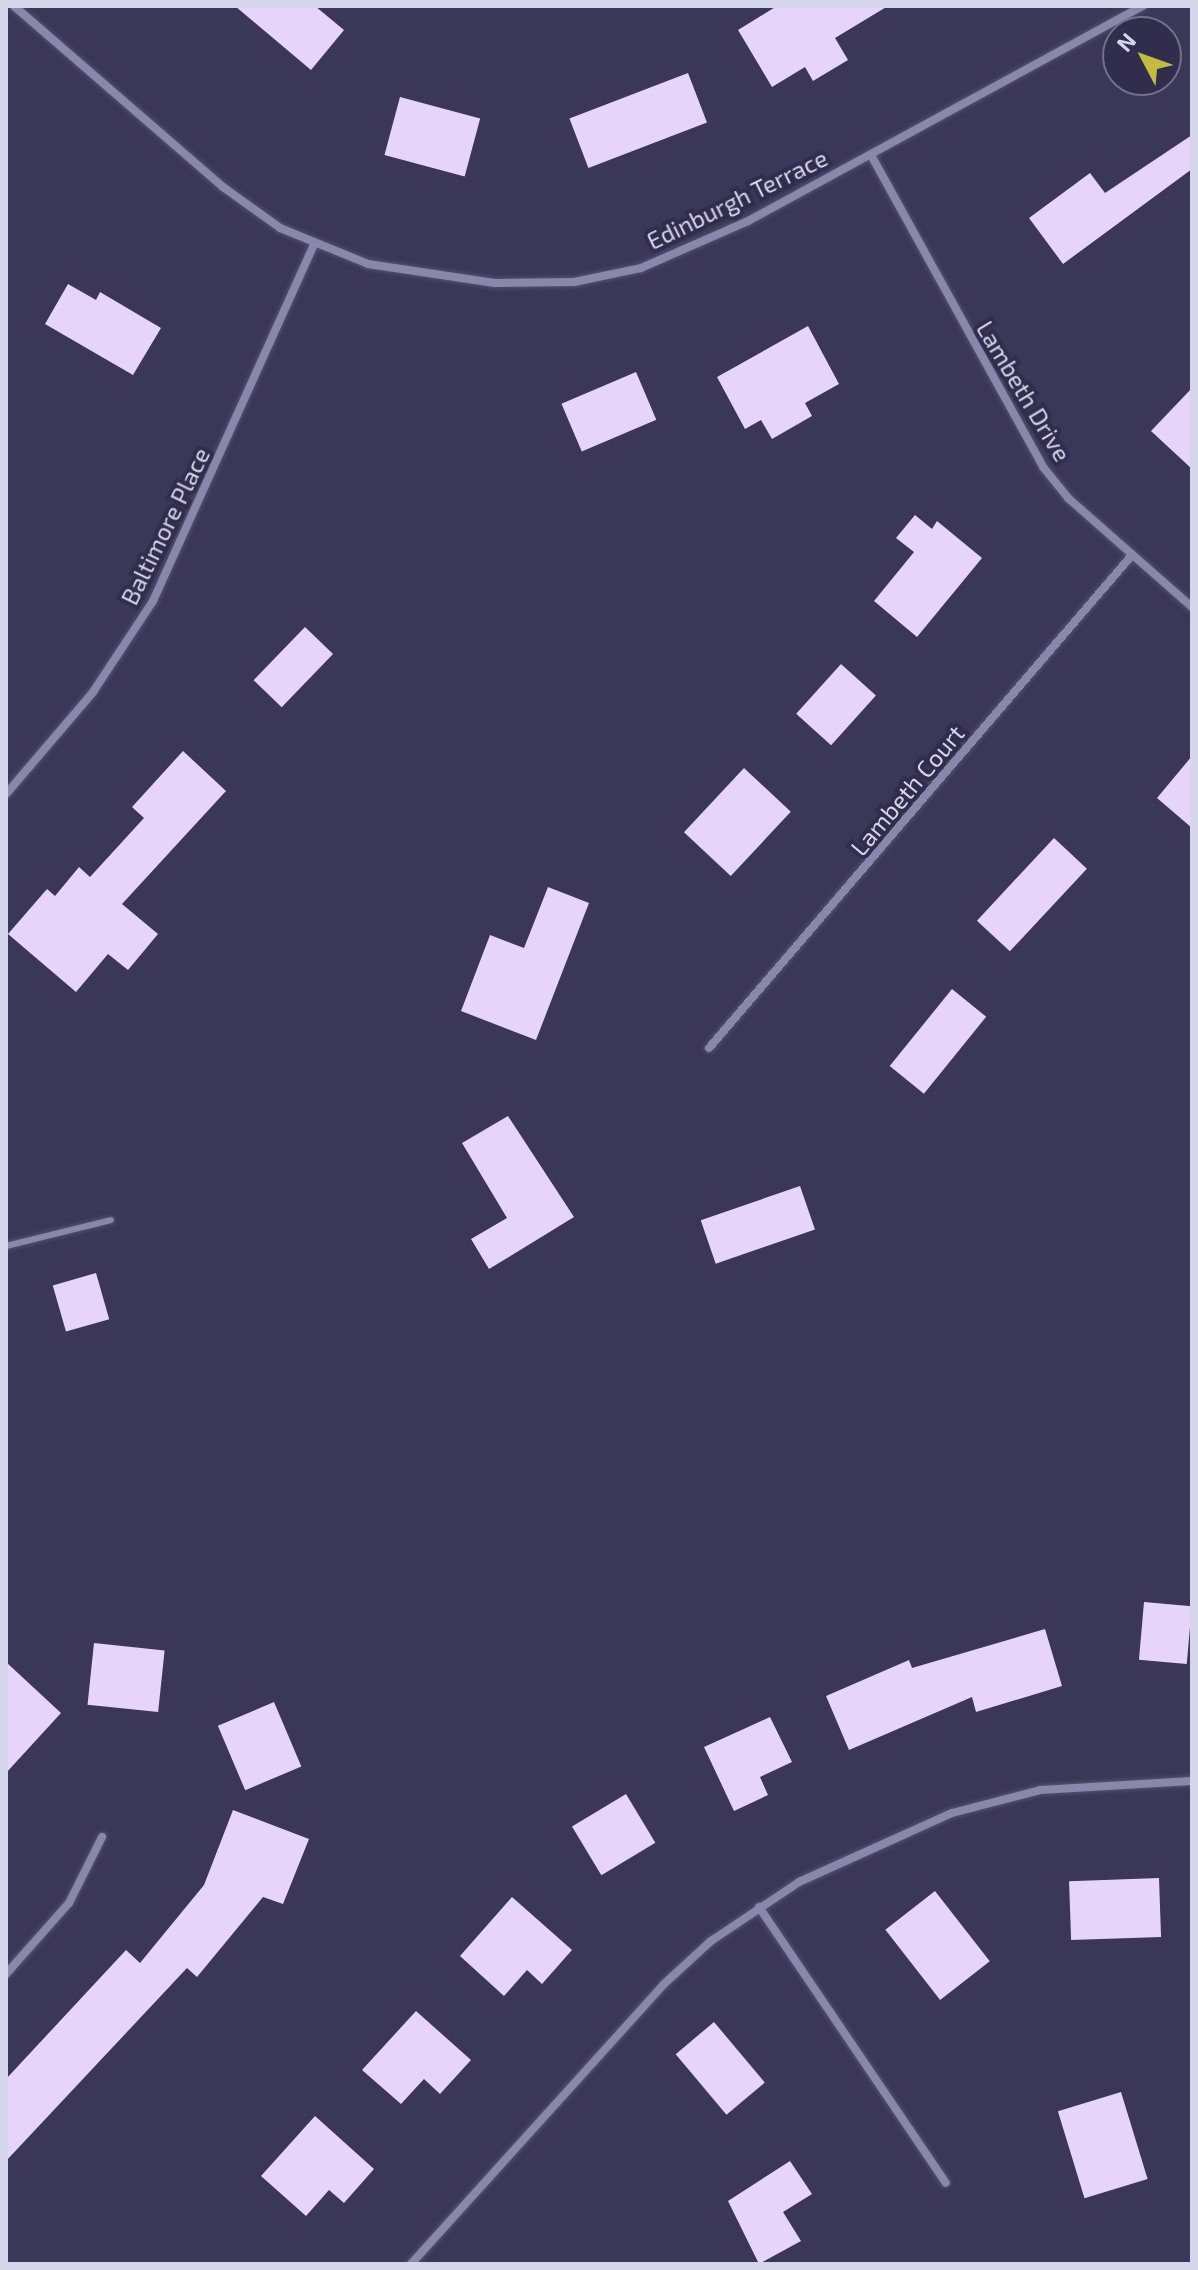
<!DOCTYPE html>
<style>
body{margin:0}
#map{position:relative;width:1198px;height:2270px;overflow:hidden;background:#3a3758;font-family:"Exo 2",sans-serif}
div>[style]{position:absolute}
.building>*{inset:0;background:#e7d4fb;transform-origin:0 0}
.roads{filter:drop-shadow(0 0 2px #54526d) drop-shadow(0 0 2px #54526d)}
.service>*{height:6px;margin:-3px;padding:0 3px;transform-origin:3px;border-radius:3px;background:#8887ac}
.minor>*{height:8px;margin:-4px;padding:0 4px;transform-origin:4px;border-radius:4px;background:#8887ac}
span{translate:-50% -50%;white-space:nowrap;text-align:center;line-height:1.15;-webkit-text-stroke:8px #302d4d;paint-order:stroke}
.street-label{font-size:24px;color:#d6d6ea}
.frame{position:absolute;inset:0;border:8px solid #d6d6ea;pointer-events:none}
.north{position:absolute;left:1102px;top:16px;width:80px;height:80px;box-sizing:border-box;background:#302d4d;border:2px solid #72718c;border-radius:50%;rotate:311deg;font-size:22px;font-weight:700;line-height:32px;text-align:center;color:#d6d6ea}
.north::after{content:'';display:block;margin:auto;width:28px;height:36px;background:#c3bd3f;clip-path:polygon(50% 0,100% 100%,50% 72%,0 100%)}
</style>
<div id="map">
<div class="building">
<i style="clip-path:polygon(235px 6px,315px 6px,344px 30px,311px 70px)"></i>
<i style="clip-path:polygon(777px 6px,888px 6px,835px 38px,848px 60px,813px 81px,805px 67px,772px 87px,738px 30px)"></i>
<i style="left:688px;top:73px;width:53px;height:127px;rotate:69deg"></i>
<i style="left:400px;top:97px;width:83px;height:60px;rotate:15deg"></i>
<i style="clip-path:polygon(1192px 135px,1192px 169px,1063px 264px,1029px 218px,1090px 173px,1105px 193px)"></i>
<i style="clip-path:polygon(68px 284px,96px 300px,100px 292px,161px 328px,133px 375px,45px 324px)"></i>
<i style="clip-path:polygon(808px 326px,839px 384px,805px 403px,812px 416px,772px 439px,761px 420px,745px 429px,717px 377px)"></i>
<i style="left:636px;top:372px;width:52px;height:81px;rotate:67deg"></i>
<i style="clip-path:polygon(1192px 388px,1192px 469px,1151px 431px)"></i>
<i style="clip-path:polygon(915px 515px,932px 529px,937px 521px,982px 558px,917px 637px,874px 601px,914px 552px,896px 538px)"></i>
<i style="left:305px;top:627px;width:39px;height:74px;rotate:44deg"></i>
<i style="left:841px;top:664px;width:47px;height:67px;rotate:42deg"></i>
<i style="clip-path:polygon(183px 751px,226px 791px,122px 904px,158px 934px,128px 970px,108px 954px,76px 992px,8px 934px,47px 889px,55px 896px,79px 867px,90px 877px,144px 818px,132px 807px)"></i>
<i style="clip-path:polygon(1192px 756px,1192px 828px,1157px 798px)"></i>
<i style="left:744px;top:768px;width:64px;height:88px;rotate:43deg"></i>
<i style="left:1054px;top:838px;width:45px;height:113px;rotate:43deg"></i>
<i style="clip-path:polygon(548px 887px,589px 903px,536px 1040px,461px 1011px,490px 935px,524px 948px)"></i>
<i style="left:952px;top:989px;width:44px;height:99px;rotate:39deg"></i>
<i style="clip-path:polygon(508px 1116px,574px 1217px,489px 1269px,471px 1239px,507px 1218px,462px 1143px)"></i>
<i style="left:800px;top:1186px;width:46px;height:105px;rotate:71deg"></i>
<i style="left:96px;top:1273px;width:48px;height:45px;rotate:74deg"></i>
<i style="left:1144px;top:1602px;width:48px;height:58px;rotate:5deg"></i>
<i style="clip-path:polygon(1045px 1629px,1062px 1686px,976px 1712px,972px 1697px,849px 1750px,826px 1696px,909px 1660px,912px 1668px)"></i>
<i style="left:94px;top:1643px;width:71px;height:62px;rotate:6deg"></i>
<i style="clip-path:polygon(6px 1662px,61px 1713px,6px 1773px)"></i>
<i style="left:274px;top:1702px;width:70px;height:61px;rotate:67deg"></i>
<i style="clip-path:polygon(770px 1717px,792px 1762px,760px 1777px,768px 1795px,734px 1811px,704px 1747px)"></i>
<i style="left:626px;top:1794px;width:57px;height:63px;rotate:59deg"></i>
<i style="clip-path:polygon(233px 1810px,309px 1839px,283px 1904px,263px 1897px,197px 1977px,187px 1968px,6px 2161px,6px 2079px,126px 1950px,140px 1963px,204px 1885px)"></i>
<i style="left:1159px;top:1878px;width:59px;height:90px;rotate:88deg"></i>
<i style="left:935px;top:1891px;width:89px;height:63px;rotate:52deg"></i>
<i style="clip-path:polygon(512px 1897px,572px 1950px,542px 1984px,527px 1970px,504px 1996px,460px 1956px)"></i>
<i style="clip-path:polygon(416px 2011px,471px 2060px,440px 2094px,424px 2079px,401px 2104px,362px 2070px)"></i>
<i style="left:714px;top:2022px;width:79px;height:50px;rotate:50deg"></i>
<i style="left:1121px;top:2092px;width:91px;height:66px;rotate:73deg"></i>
<i style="clip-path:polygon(315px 2116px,374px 2169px,344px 2203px,329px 2190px,306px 2216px,261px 2176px)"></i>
<i style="clip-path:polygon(790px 2161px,812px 2194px,783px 2212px,801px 2241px,759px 2264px,728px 2201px)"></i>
</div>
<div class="roads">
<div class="service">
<i style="left:6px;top:1246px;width:108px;rotate:-13.9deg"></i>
</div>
<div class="minor">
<i style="left:14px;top:6px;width:276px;rotate:40.9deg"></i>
<i style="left:223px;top:187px;width:70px;rotate:35.7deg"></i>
<i style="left:280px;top:228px;width:95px;rotate:22.2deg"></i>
<i style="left:368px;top:264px;width:128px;rotate:8.5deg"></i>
<i style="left:495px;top:283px;width:79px;rotate:-0.7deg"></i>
<i style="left:574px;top:282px;width:68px;rotate:-11.8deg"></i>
<i style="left:641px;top:268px;width:117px;rotate:-23.7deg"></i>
<i style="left:748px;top:221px;width:450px;rotate:-28.6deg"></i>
<i style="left:871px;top:155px;width:356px;rotate:61.1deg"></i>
<i style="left:1043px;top:467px;width:40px;rotate:51deg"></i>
<i style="left:1068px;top:498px;width:165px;rotate:41.3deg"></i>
<i style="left:6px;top:794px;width:134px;rotate:-49.5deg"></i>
<i style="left:93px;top:692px;width:109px;rotate:-56.6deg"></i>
<i style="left:153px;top:601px;width:389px;rotate:-65.7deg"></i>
<i style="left:709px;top:1048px;width:650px;rotate:-49.37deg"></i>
<i style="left:759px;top:1907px;width:333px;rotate:55.9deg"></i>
<i style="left:6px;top:1974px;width:95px;rotate:-48.4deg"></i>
<i style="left:69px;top:1903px;width:74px;rotate:-63.4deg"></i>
<i style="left:411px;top:2264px;width:377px;rotate:-47.9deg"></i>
<i style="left:664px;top:1984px;width:64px;rotate:-42.5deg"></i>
<i style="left:711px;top:1941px;width:106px;rotate:-33.8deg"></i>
<i style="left:799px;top:1882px;width:168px;rotate:-24.3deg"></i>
<i style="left:952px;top:1813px;width:91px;rotate:-14.6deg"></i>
<i style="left:1040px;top:1790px;width:152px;rotate:-3.4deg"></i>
</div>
</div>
<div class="street-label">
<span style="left:737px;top:199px;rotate:-26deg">Edinburgh Terrace</span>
<span style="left:1024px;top:391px;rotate:59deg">Lambeth Drive</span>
<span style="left:165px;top:526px;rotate:-64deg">Baltimore Place</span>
<span style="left:907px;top:790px;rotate:-50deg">Lambeth Court</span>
</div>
<div class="frame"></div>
<div class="north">N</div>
</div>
